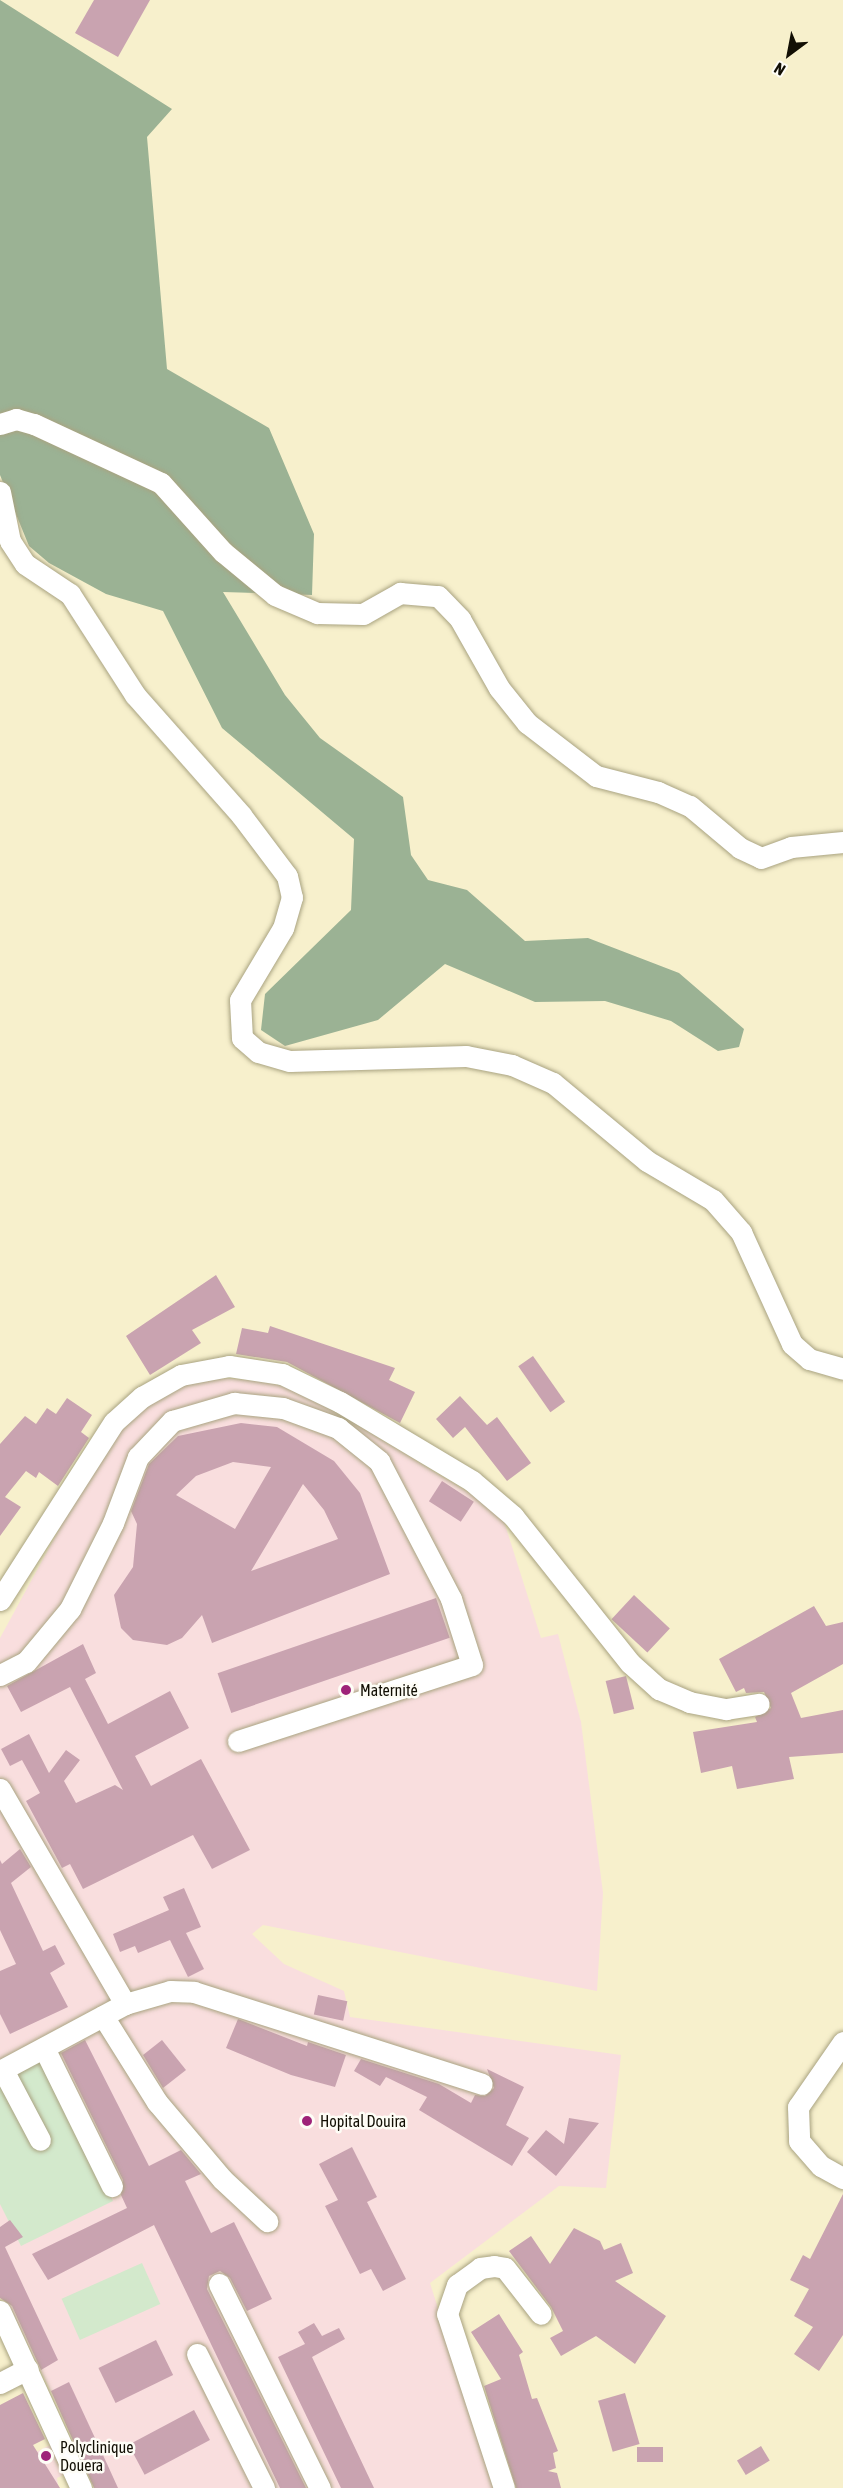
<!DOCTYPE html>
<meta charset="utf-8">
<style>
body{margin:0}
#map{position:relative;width:843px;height:2488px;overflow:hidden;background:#f7f0cc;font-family:"Asap Condensed",sans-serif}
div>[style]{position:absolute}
.medical>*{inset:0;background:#f9dede}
.green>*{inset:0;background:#d3e9cc;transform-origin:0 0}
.forest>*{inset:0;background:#9bb294}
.building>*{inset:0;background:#c9a3b0;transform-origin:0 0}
.roads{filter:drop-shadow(0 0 2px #a9a381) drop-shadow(0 0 2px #a9a381)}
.minor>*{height:21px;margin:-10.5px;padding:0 10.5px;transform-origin:10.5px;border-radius:10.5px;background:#fff}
.dots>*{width:16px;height:16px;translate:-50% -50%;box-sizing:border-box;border:3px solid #fefdf6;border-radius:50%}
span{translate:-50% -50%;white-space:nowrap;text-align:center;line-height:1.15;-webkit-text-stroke:5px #fefdf6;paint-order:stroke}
.poi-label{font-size:16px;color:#120f04}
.left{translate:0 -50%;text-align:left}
.north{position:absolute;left:759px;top:24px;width:60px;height:60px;-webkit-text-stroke:4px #fefdf6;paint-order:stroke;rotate:212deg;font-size:16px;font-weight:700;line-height:24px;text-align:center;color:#120f04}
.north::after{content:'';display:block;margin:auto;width:21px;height:27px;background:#120f04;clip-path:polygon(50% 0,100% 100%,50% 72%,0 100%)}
</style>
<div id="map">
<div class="medical">
<i style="clip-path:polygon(218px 1378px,260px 1381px,299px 1390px,501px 1512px,541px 1638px,558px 1634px,581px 1722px,603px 1893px,597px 1991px,263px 1925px,252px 1934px,284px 1964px,344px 1991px,350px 2017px,621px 2055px,606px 2188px,559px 2186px,430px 2283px,495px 2488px,97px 2488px,0 2286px,0 1638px,103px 1449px,127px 1419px,181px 1385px)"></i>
<i style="clip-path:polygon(56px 2442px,71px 2471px,57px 2478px,58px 2485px,53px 2488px,0 2470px)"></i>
</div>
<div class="green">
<i style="clip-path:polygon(41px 2055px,113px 2201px,21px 2246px,0 2204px,0 2075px)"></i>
<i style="left:142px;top:2263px;width:45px;height:88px;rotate:66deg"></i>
</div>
<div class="forest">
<i style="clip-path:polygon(0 0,172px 109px,147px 137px,167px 369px,269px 428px,314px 534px,312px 595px,223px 592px,285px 695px,320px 738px,403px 797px,411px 855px,428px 880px,467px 890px,525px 941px,588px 938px,679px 973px,744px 1029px,739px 1047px,718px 1051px,671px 1021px,605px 1001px,535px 1002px,445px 964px,378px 1020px,285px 1046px,261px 1030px,265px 994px,351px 910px,354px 839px,222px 728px,163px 611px,106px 594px,49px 563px,29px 546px,0 475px)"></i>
</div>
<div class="building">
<i style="clip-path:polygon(94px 0,150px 0,118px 57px,75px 33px)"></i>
<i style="clip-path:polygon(216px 1275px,235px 1307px,192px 1330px,201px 1343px,150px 1375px,126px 1336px)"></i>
<i style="clip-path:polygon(270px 1326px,395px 1368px,389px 1380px,415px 1392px,400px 1423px,287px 1362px,236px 1354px,242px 1328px,268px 1333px)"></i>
<i style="left:533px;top:1356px;width:56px;height:18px;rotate:55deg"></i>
<i style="clip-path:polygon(460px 1396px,487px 1425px,497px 1417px,531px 1463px,507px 1481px,465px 1427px,453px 1438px,436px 1419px)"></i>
<i style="clip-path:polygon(67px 1398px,92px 1415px,81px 1432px,89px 1438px,58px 1486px,39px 1472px,36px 1478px,26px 1471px,5px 1497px,21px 1507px,0 1536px,0 1444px,25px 1416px,36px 1424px,47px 1408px,56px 1414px)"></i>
<i style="clip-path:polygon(evenodd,241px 1423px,277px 1427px,334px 1461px,360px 1493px,390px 1574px,212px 1643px,202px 1615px,182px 1638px,167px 1645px,133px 1640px,121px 1628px,114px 1595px,133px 1567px,137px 1524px,131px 1511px,149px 1464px,178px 1436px,241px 1423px,233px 1462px,271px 1467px,235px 1529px,176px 1495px,196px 1476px,233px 1462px,241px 1423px,303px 1484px,324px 1510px,338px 1539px,251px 1571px,303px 1484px)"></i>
<i style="left:442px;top:1481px;width:38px;height:24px;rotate:33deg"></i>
<i style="left:634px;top:1595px;width:49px;height:33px;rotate:43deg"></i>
<i style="left:436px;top:1598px;width:42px;height:231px;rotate:71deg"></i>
<i style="clip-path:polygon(814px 1606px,826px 1626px,843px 1622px,843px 1664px,791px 1693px,801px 1718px,843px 1710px,843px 1753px,789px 1757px,794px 1779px,737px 1789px,732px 1766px,701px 1773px,693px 1732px,757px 1722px,755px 1717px,771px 1708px,764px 1692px,746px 1693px,744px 1688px,736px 1692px,719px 1659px)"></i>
<i style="clip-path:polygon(83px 1644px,96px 1673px,85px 1679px,108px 1724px,170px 1691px,189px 1728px,135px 1756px,151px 1786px,201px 1759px,250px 1850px,212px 1869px,193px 1835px,83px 1889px,70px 1864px,62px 1868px,26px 1801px,40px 1793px,22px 1760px,10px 1766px,1px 1749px,29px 1734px,49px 1773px,66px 1750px,80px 1760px,64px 1781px,76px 1803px,115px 1785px,123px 1790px,70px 1687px,21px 1712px,7px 1686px)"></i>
<i style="left:626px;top:1676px;width:34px;height:21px;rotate:76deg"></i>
<i style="clip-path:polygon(20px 1849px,31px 1867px,11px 1883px,43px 1951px,55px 1945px,65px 1964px,50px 1973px,68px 2007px,10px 2034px,0 2014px,0 1971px,16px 1964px,0 1930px,0 1860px,2px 1864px)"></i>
<i style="clip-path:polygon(184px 1888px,201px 1927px,186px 1933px,204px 1969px,188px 1977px,170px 1940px,138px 1953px,135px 1946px,120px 1952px,113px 1934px,169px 1910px,163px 1897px)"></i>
<i style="left:318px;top:1995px;width:30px;height:20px;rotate:12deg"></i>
<i style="clip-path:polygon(238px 2019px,307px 2046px,308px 2042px,346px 2055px,335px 2087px,291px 2075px,226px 2048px)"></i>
<i style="clip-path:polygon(85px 2040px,149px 2166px,181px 2150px,201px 2174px,185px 2181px,211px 2233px,234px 2222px,272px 2299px,247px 2311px,230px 2278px,220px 2271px,209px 2276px,207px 2289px,306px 2488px,280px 2488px,154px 2225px,48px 2280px,32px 2254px,127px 2208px,121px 2195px,123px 2180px,61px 2053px)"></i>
<i style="clip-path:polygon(162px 2040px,186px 2070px,163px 2088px,143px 2055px)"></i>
<i style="clip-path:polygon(361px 2059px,439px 2084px,471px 2103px,475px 2095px,485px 2096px,494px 2088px,487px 2069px,524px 2087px,506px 2125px,529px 2138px,512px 2166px,419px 2110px,427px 2097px,386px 2077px,380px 2086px,354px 2071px)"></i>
<i style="clip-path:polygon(569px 2118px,599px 2123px,556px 2176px,527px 2152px,546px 2130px,564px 2144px)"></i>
<i style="clip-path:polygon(352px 2147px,377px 2197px,367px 2202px,406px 2279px,383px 2291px,371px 2269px,360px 2274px,325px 2206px,338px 2200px,319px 2164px)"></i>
<i style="clip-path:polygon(843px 2194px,843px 2335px,819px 2371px,794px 2354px,813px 2327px,794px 2316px,809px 2289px,790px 2280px,803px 2255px,810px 2259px)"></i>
<i style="clip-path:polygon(10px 2220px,23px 2237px,5px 2247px,58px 2360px,41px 2370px,12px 2306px,0 2298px,0 2227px)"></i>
<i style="clip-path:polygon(574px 2228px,600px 2241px,604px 2250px,621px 2243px,633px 2273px,615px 2281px,666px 2316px,635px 2364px,596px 2336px,561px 2356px,550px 2338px,563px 2331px,551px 2307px,509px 2251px,531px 2236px,550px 2264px)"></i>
<i style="clip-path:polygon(499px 2314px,523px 2352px,519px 2355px,532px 2399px,537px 2398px,558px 2451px,553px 2453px,556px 2468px,548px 2471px,557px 2473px,561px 2488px,516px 2488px,484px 2386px,501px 2379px,471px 2332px)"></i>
<i style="clip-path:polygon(314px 2323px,322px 2336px,339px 2328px,345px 2339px,312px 2357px,374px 2488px,341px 2488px,278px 2357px,305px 2344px,298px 2332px)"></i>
<i style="left:156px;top:2340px;width:39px;height:64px;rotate:64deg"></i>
<i style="clip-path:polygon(69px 2382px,108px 2466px,118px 2488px,94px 2488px,51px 2391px)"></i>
<i style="clip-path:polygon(23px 2393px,45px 2439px,33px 2445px,60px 2488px,0 2488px,0 2405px)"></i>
<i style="left:625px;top:2393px;width:53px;height:28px;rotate:74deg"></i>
<i style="left:194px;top:2410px;width:34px;height:74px;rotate:62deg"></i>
<i style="left:761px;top:2446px;width:17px;height:28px;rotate:59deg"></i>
<i style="left:637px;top:2447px;width:26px;height:15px"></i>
</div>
<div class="roads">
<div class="minor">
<i style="left:0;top:424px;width:17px;rotate:-17deg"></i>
<i style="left:16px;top:419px;width:19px;rotate:16deg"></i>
<i style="left:34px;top:424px;width:140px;rotate:24.9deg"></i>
<i style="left:161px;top:483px;width:93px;rotate:48.1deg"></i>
<i style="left:223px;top:552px;width:67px;rotate:39.6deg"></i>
<i style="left:275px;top:595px;width:46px;rotate:23.2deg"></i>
<i style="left:317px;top:613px;width:46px;rotate:1.2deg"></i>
<i style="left:363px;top:614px;width:43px;rotate:-29.6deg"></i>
<i style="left:400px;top:593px;width:38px;rotate:5deg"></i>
<i style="left:438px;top:596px;width:32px;rotate:46deg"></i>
<i style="left:460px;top:619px;width:79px;rotate:60.5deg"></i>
<i style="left:499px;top:688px;width:45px;rotate:51.3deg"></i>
<i style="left:527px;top:723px;width:87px;rotate:37.5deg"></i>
<i style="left:596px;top:776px;width:64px;rotate:14.5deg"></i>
<i style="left:658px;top:792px;width:35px;rotate:24deg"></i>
<i style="left:690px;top:806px;width:65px;rotate:40deg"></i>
<i style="left:740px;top:848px;width:23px;rotate:25deg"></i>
<i style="left:761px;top:858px;width:32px;rotate:-20deg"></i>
<i style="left:791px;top:847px;width:52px;rotate:-5.5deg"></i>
<i style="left:0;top:492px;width:50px;rotate:78.5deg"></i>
<i style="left:10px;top:541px;width:27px;rotate:57deg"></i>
<i style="left:25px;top:564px;width:54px;rotate:33.7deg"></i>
<i style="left:70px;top:594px;width:120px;rotate:57.2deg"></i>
<i style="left:135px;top:695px;width:160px;rotate:48.5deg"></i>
<i style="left:241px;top:815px;width:76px;rotate:53deg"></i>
<i style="left:287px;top:876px;width:22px;rotate:77deg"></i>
<i style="left:292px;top:897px;width:32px;rotate:106deg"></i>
<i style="left:283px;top:928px;width:84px;rotate:120.8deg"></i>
<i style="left:240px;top:1000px;width:38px;rotate:87deg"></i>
<i style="left:242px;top:1038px;width:21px;rotate:41deg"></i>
<i style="left:258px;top:1052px;width:33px;rotate:16deg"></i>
<i style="left:290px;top:1061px;width:176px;rotate:-1.6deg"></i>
<i style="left:466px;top:1056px;width:47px;rotate:11.1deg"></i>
<i style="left:512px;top:1065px;width:45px;rotate:23.7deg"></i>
<i style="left:553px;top:1083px;width:122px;rotate:39.7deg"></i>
<i style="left:647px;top:1161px;width:77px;rotate:30.6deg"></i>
<i style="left:713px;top:1200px;width:43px;rotate:48.8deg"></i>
<i style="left:741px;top:1232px;width:123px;rotate:65.5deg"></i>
<i style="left:792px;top:1344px;width:23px;rotate:41deg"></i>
<i style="left:809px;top:1359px;width:35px;rotate:16deg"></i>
<i style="left:0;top:1600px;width:211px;rotate:-57.4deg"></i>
<i style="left:114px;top:1422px;width:38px;rotate:-42deg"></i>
<i style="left:142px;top:1397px;width:45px;rotate:-29.4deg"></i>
<i style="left:181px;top:1375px;width:49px;rotate:-10.6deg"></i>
<i style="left:229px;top:1366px;width:54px;rotate:8.6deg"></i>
<i style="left:282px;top:1374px;width:64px;rotate:25.8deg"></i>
<i style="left:340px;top:1402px;width:154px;rotate:30.9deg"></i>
<i style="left:472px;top:1481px;width:54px;rotate:40.5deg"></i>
<i style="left:513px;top:1516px;width:188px;rotate:51.5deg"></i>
<i style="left:630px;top:1663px;width:39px;rotate:42deg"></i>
<i style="left:659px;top:1689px;width:33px;rotate:23deg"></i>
<i style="left:689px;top:1702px;width:38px;rotate:11deg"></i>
<i style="left:726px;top:1709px;width:33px;rotate:-9deg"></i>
<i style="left:0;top:1675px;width:29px;rotate:-27deg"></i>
<i style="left:26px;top:1662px;width:69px;rotate:-50.3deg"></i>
<i style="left:70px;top:1609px;width:96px;rotate:-63.4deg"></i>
<i style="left:113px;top:1523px;width:71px;rotate:-69.3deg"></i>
<i style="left:138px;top:1457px;width:50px;rotate:-46.6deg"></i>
<i style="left:172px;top:1421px;width:65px;rotate:-16.2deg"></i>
<i style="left:234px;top:1403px;width:49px;rotate:5.8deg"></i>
<i style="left:283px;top:1408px;width:59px;rotate:20deg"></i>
<i style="left:338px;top:1428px;width:53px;rotate:38.8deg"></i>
<i style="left:379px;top:1461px;width:156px;rotate:62.4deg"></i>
<i style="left:451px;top:1599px;width:69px;rotate:72.3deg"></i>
<i style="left:472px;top:1665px;width:246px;rotate:162deg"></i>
<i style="left:0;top:1789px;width:249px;rotate:59.8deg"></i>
<i style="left:125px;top:2004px;width:142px;rotate:151.8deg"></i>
<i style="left:125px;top:2004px;width:47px;rotate:-16.1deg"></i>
<i style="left:170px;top:1991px;width:24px;rotate:2deg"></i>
<i style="left:194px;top:1992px;width:302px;rotate:17.7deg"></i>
<i style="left:103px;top:2016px;width:102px;rotate:57.9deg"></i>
<i style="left:157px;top:2102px;width:101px;rotate:49.8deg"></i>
<i style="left:222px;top:2179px;width:62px;rotate:43deg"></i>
<i style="left:843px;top:2042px;width:79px;rotate:124.7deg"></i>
<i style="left:798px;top:2107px;width:34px;rotate:88deg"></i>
<i style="left:799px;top:2141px;width:33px;rotate:49deg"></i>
<i style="left:821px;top:2166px;width:25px;rotate:29deg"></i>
<i style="left:44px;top:2048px;width:154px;rotate:63.8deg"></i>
<i style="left:3px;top:2070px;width:79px;rotate:62.1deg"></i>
<i style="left:219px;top:2284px;width:228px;rotate:63.7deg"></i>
<i style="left:0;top:2311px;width:195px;rotate:65.4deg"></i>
<i style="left:197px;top:2354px;width:150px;rotate:63.4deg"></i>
<i style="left:0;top:2383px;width:31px;rotate:-27deg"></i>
<i style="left:504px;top:2488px;width:183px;rotate:-108.1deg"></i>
<i style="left:447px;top:2314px;width:31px;rotate:-71deg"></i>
<i style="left:457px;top:2285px;width:29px;rotate:-36deg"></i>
<i style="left:480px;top:2268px;width:14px;rotate:-8deg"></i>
<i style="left:494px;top:2266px;width:11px;rotate:10deg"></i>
<i style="left:505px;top:2268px;width:58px;rotate:52deg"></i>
</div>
</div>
<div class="dots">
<i style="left:346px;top:1690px;background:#9e2379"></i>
<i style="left:307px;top:2121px;background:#9e2379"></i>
<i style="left:46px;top:2456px;background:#9e2379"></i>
</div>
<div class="poi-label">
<span class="left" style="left:360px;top:1690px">Maternité</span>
<span class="left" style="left:320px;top:2121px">Hopital Douira</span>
<span class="left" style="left:60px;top:2456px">Polyclinique<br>Douera</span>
</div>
<div class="north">N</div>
</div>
